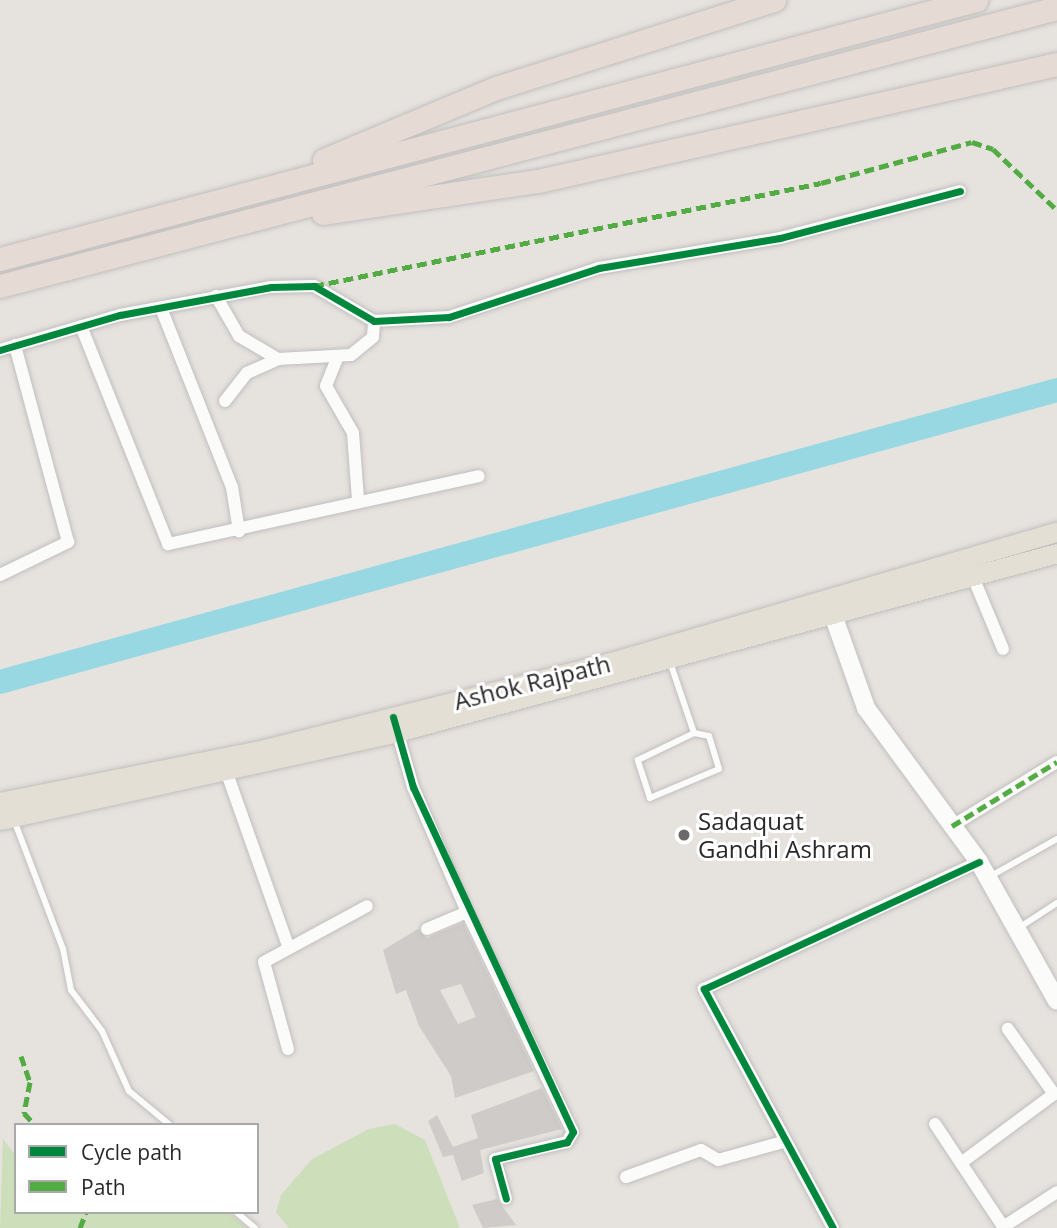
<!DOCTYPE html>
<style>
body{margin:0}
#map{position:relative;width:1057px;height:1228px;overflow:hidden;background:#e6e2de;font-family:"Open Sans",sans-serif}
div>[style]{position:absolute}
.green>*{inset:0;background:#cddfba}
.river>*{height:24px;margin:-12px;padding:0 12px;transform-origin:12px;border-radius:12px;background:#98d8e2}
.building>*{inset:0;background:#cecbc8}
.roads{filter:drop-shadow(0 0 2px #c0bfbf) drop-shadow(0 0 2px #c0bfbf)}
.lane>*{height:6px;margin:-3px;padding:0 3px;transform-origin:3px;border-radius:3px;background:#fbfbfa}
.street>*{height:12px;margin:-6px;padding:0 6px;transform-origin:6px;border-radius:6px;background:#fbfbfa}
.secondary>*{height:18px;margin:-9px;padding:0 9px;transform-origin:9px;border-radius:9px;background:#fbfbfa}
.primary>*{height:19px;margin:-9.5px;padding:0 9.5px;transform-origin:9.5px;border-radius:9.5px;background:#e4dfd4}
.highway>*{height:23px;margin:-11.5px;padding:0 11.5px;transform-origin:11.5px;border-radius:11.5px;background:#e6dad4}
.quiet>*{height:5px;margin-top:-2.5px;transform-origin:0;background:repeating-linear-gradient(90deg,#53ab44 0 10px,transparent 0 15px)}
.cycleway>*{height:7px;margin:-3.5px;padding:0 3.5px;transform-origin:3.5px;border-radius:3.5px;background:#00873e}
.dots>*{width:19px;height:19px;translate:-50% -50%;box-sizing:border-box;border:4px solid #fff;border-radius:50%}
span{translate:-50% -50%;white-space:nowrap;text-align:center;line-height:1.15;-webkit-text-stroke:6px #fff;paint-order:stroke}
.street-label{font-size:24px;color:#292929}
.poi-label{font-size:24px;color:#292929}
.left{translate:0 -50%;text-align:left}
.legend{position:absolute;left:14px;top:1123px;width:245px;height:91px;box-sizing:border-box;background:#fff;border:2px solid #a9a9a9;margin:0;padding:9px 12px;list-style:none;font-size:21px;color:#292929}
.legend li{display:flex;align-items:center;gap:14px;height:35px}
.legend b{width:35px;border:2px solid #a9a9a9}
</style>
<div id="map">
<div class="green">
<i style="clip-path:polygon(395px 1124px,425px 1140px,460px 1228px,289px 1228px,276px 1212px,281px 1195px,312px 1159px,369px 1129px)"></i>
<i style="clip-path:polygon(3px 1139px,16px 1156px,16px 1212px,228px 1212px,247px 1228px,0 1228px)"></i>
</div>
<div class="river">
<i style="left:0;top:682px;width:1097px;rotate:-15.44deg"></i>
</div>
<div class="building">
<i style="clip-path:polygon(evenodd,463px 923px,534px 1071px,455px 1098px,451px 1076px,419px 1026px,406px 990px,396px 994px,383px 950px,418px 929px,427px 938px,463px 923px,461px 984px,476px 1017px,458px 1024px,440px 990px,461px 984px)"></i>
<i style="clip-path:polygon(542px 1088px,562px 1129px,480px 1150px,484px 1173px,462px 1181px,453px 1155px,443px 1157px,428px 1121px,437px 1115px,453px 1147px,478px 1138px,471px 1115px)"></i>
<i style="clip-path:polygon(497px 1199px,516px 1225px,483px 1228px,472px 1205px)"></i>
</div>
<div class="roads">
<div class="lane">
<i style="left:670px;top:662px;width:75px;rotate:71.3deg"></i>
<i style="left:694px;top:733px;width:15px;rotate:11deg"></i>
<i style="left:709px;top:736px;width:34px;rotate:73deg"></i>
<i style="left:719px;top:769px;width:75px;rotate:157.2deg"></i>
<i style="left:650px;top:798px;width:40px;rotate:-108deg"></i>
<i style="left:638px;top:760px;width:62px;rotate:-25.7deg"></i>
<i style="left:14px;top:820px;width:138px;rotate:69.2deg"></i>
<i style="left:63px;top:949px;width:42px;rotate:79deg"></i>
<i style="left:71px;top:990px;width:51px;rotate:52.9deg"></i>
<i style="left:102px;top:1031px;width:66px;rotate:65.8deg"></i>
<i style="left:129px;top:1091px;width:53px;rotate:39.7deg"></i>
<i style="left:989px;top:877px;width:78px;rotate:-29.2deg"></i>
<i style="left:1017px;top:929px;width:48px;rotate:-33deg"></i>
<i style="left:236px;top:1212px;width:25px;rotate:40deg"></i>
</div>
<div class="street">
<i style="left:216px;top:296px;width:46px;rotate:60.1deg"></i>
<i style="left:239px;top:336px;width:45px;rotate:30.5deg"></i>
<i style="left:278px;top:359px;width:73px;rotate:-3.1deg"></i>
<i style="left:351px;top:355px;width:28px;rotate:-39deg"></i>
<i style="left:373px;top:337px;width:16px;rotate:-86deg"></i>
<i style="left:161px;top:308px;width:193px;rotate:68.4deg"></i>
<i style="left:232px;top:487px;width:45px;rotate:81deg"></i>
<i style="left:81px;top:326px;width:235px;rotate:68.2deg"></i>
<i style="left:168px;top:544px;width:318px;rotate:-12.3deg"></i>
<i style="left:0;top:350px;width:125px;rotate:-16.3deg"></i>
<i style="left:120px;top:315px;width:154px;rotate:-10.5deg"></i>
<i style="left:271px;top:287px;width:43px;rotate:-1.3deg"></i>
<i style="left:314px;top:286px;width:69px;rotate:30.3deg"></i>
<i style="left:374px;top:321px;width:75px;rotate:-3.1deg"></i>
<i style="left:449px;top:317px;width:158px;rotate:-18.1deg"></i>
<i style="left:599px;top:268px;width:183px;rotate:-9.4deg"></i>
<i style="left:780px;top:238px;width:186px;rotate:-14.6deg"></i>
<i style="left:338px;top:356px;width:32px;rotate:112deg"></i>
<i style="left:326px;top:386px;width:54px;rotate:60.1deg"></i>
<i style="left:353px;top:433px;width:66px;rotate:85.7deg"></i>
<i style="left:225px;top:401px;width:36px;rotate:-52deg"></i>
<i style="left:247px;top:373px;width:34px;rotate:-24deg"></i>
<i style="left:0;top:575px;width:76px;rotate:-25.9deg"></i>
<i style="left:68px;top:542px;width:204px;rotate:-105.1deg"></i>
<i style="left:973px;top:577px;width:78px;rotate:67.4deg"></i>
<i style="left:396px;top:727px;width:62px;rotate:74.2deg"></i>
<i style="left:413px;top:787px;width:136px;rotate:66.6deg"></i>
<i style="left:467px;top:912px;width:244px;rotate:64.3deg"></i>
<i style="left:573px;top:1132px;width:12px;rotate:121deg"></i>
<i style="left:567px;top:1142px;width:74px;rotate:166.7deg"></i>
<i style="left:495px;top:1159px;width:41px;rotate:74.6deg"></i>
<i style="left:224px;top:765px;width:192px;rotate:70.5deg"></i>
<i style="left:952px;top:826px;width:123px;rotate:-31.4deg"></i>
<i style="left:427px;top:929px;width:43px;rotate:-23deg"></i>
<i style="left:288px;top:1049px;width:90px;rotate:-105.4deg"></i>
<i style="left:264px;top:962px;width:117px;rotate:-28.5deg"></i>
<i style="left:935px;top:1124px;width:125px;rotate:56.4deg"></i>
<i style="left:961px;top:1163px;width:116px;rotate:-36.6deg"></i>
<i style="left:1054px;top:1094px;width:80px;rotate:-125.3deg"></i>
<i style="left:626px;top:1177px;width:80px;rotate:-19.8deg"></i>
<i style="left:701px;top:1150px;width:20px;rotate:30deg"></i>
<i style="left:718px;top:1160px;width:67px;rotate:-15.5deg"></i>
<i style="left:1003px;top:1227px;width:64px;rotate:-32.9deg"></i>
<i style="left:833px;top:1228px;width:272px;rotate:-118.4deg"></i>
<i style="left:704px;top:989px;width:303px;rotate:-24.8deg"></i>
</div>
<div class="secondary">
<i style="left:828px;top:601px;width:114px;rotate:70.4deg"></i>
<i style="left:866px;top:708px;width:191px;rotate:53.7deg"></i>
<i style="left:979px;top:862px;width:159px;rotate:60.7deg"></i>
</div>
<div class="primary">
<i style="left:0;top:802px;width:270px;rotate:-11.3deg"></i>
<i style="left:265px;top:749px;width:354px;rotate:-14.1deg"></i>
<i style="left:608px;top:663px;width:468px;rotate:-16.3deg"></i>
<i style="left:0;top:820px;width:407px;rotate:-12.5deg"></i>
<i style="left:397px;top:732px;width:684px;rotate:-15.17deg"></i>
</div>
<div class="highway">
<i style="left:324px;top:160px;width:186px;rotate:-22.7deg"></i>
<i style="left:496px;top:88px;width:292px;rotate:-17.6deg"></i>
<i style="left:323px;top:213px;width:217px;rotate:-8.5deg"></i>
<i style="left:538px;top:181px;width:532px;rotate:-12.7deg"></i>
<i style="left:0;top:259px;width:1010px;rotate:-14.86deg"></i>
<i style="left:0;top:286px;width:1093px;rotate:-14.74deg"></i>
</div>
</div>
<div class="quiet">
<i style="left:314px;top:286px;width:517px;rotate:-11.48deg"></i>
<i style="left:821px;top:183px;width:156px;rotate:-15.2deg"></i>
<i style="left:972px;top:142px;width:22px;rotate:18deg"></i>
<i style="left:993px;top:149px;width:88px;rotate:43.6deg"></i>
<i style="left:952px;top:826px;width:123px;rotate:-31.4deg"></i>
<i style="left:21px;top:1056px;width:28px;rotate:71deg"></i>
<i style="left:30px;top:1082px;width:32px;rotate:101deg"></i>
<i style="left:24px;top:1113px;width:16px;rotate:47deg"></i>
<i style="left:80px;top:1228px;width:17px;rotate:-69deg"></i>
</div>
<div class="cycleway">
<i style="left:0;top:350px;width:125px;rotate:-16.3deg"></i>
<i style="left:120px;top:315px;width:154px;rotate:-10.5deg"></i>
<i style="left:271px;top:287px;width:43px;rotate:-1.3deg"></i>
<i style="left:314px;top:286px;width:69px;rotate:30.3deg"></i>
<i style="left:374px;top:321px;width:75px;rotate:-3.1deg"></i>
<i style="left:449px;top:317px;width:158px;rotate:-18.1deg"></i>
<i style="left:599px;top:268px;width:183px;rotate:-9.4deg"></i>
<i style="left:780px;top:238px;width:186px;rotate:-14.6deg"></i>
<i style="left:393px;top:717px;width:73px;rotate:74.1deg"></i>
<i style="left:413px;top:787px;width:380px;rotate:65.1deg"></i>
<i style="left:573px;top:1132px;width:12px;rotate:121deg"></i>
<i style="left:567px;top:1142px;width:74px;rotate:166.7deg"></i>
<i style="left:495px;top:1159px;width:41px;rotate:74.6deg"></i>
<i style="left:833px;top:1228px;width:272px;rotate:-118.4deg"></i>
<i style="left:704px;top:989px;width:303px;rotate:-24.8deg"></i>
</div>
<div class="dots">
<i style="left:684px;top:835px;background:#6b6a68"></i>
</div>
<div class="street-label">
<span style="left:532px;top:682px;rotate:-14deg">Ashok Rajpath</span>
</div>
<div class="poi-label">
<span class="left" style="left:698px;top:835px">Sadaquat<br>Gandhi Ashram</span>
</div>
<ul class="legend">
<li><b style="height:9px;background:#00873e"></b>Cycle path</li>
<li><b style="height:9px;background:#53ab44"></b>Path</li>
</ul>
</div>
